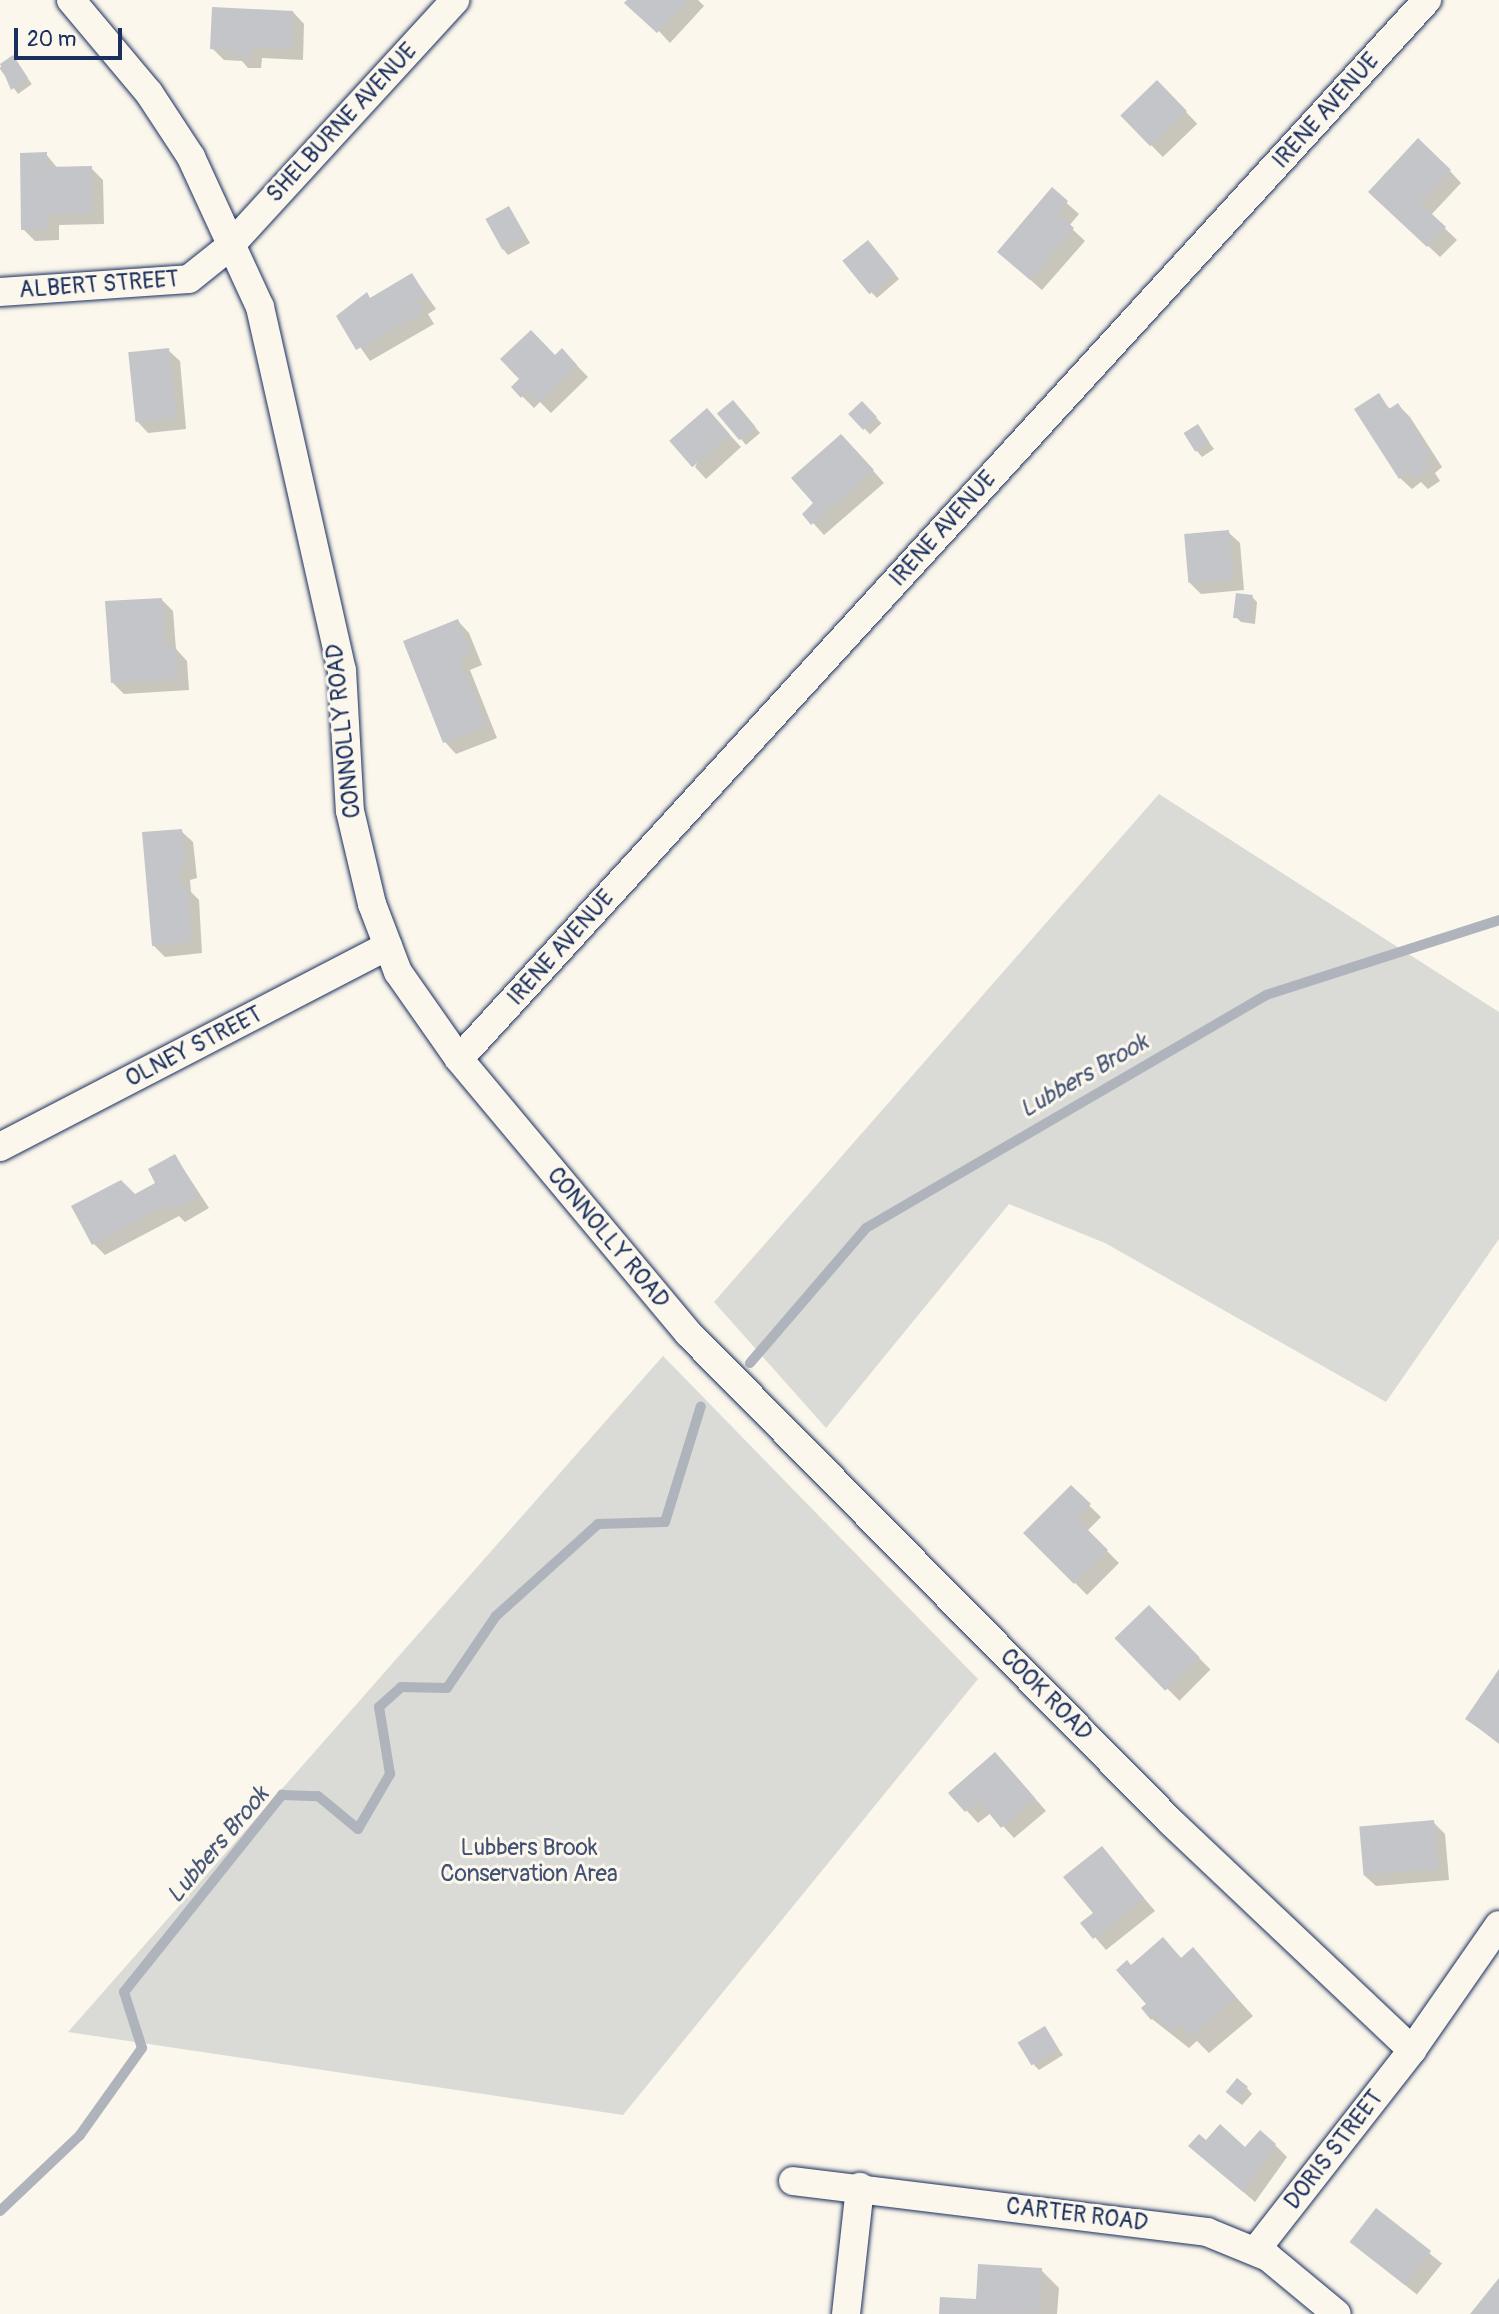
<!DOCTYPE html>
<style>
body{margin:0}
#map{position:relative;width:1499px;height:2314px;overflow:hidden;background:#fbf7ec;font-family:Pangolin,sans-serif}
div>[style]{position:absolute}
.green>*{inset:0;background:#dadad7}
.shadow>*{inset:0;background:#0003;transform-origin:0 0}
.stream>*{height:10px;margin:-5px;padding:0 5px;transform-origin:5px;border-radius:5px;background:#afb3bb}
.building>*{inset:0;background:#c3c5c9;transform-origin:0 0}
.roads{filter:drop-shadow(0 0 2px #1b2f5e) drop-shadow(0 0 2px #1b2f5e)}
.street>*{height:28px;margin:-14px;padding:0 14px;transform-origin:14px;border-radius:14px;background:#fbf7ec}
span{translate:-50% -50%;white-space:nowrap;text-align:center;line-height:1.15;-webkit-text-stroke:6px #fbf7ec;paint-order:stroke}
.street-label{font-size:23px;color:#1b2f5e}
.park-label{font-size:23px;color:#415176}
.water-label{font-size:24px;color:#47577a;font-style:italic}
.scale{position:absolute;left:14px;top:28px;width:108px;height:32px;box-sizing:border-box;border:4px solid #1b2f5e;border-top:0;padding-left:9px;font-size:21px;line-height:24px;white-space:nowrap;color:#1b2f5e;-webkit-text-stroke:5px #fbf7ec;paint-order:stroke}
</style>
<div id="map">
<div class="green">
<i style="clip-path:polygon(1159px 794px,1499px 1012px,1499px 1239px,1386px 1402px,1105px 1243px,1009px 1204px,826px 1428px,714px 1302px)"></i>
<i style="clip-path:polygon(663px 1356px,978px 1679px,623px 2115px,68px 2032px)"></i>
</div>
<div class="shadow">
<i style="clip-path:polygon(630px 0,698px 0,704px 6px,670px 43px)"></i>
<i style="clip-path:polygon(293px 12px,304px 24px,303px 60px,262px 58px,261px 68px,248px 68px,242px 61px,224px 60px,212px 48px)"></i>
<i style="left:13px;top:58px;width:32px;height:17px;rotate:54deg"></i>
<i style="left:1157px;top:82px;width:58px;height:48px;rotate:46deg"></i>
<i style="clip-path:polygon(46px 154px,58px 169px,91px 168px,103px 180px,104px 224px,59px 225px,59px 240px,35px 241px,23px 229px)"></i>
<i style="clip-path:polygon(1450px 171px,1461px 183px,1431px 215px,1457px 240px,1440px 257px,1382px 203px)"></i>
<i style="clip-path:polygon(1052px 190px,1079px 214px,1069px 226px,1085px 241px,1042px 290px,1011px 263px)"></i>
<i style="clip-path:polygon(509px 208px,530px 243px,508px 255px,503px 249px)"></i>
<i style="clip-path:polygon(873px 248px,899px 279px,877px 298px,872px 293px)"></i>
<i style="clip-path:polygon(412px 275px,436px 309px,428px 314px,434px 324px,370px 361px,339px 317px)"></i>
<i style="clip-path:polygon(168px 350px,180px 361px,186px 429px,148px 433px,137px 421px)"></i>
<i style="clip-path:polygon(562px 350px,588px 377px,551px 413px,540px 402px,534px 408px,513px 387px)"></i>
<i style="clip-path:polygon(1378px 396px,1391px 410px,1398px 405px,1410px 417px,1442px 467px,1435px 473px,1440px 481px,1428px 489px,1421px 482px,1412px 489px,1400px 478px,1356px 409px)"></i>
<i style="left:862px;top:403px;width:28px;height:16px;rotate:46deg"></i>
<i style="clip-path:polygon(739px 408px,760px 433px,746px 445px,720px 414px)"></i>
<i style="clip-path:polygon(718px 422px,741px 447px,706px 479px,695px 467px)"></i>
<i style="clip-path:polygon(1197px 426px,1214px 449px,1202px 457px,1197px 451px)"></i>
<i style="clip-path:polygon(853px 448px,884px 483px,824px 535px,805px 514px)"></i>
<i style="clip-path:polygon(1228px 532px,1240px 543px,1244px 590px,1201px 594px,1189px 582px)"></i>
<i style="clip-path:polygon(1252px 597px,1257px 602px,1255px 624px,1241px 622px,1236px 617px)"></i>
<i style="clip-path:polygon(161px 599px,173px 611px,176px 649px,187px 661px,189px 690px,124px 694px,113px 683px)"></i>
<i style="clip-path:polygon(458px 621px,469px 633px,482px 665px,470px 670px,497px 738px,456px 754px,445px 742px)"></i>
<i style="clip-path:polygon(181px 831px,193px 842px,197px 878px,190px 880px,191px 892px,199px 900px,202px 953px,165px 957px,153px 945px)"></i>
<i style="clip-path:polygon(175px 1156px,209px 1208px,185px 1222px,179px 1216px,105px 1255px,94px 1244px,135px 1196px,158px 1184px)"></i>
<i style="clip-path:polygon(1071px 1488px,1101px 1517px,1087px 1531px,1119px 1563px,1087px 1595px,1026px 1533px)"></i>
<i style="left:1149px;top:1608px;width:87px;height:44px;rotate:45deg"></i>
<i style="clip-path:polygon(1499px 1672px,1499px 1744px,1467px 1719px)"></i>
<i style="clip-path:polygon(1007px 1766px,1046px 1811px,1014px 1838px,991px 1813px,978px 1823px,951px 1793px)"></i>
<i style="clip-path:polygon(1433px 1822px,1445px 1834px,1449px 1880px,1376px 1886px,1364px 1875px)"></i>
<i style="clip-path:polygon(1102px 1849px,1155px 1911px,1106px 1950px,1083px 1923px,1095px 1913px)"></i>
<i style="clip-path:polygon(1163px 1939px,1182px 1959px,1210px 1968px,1253px 2016px,1209px 2053px,1197px 2041px,1189px 2048px,1152px 2019px,1132px 1967px)"></i>
<i style="clip-path:polygon(1044px 2029px,1063px 2055px,1039px 2070px,1034px 2065px)"></i>
<i style="clip-path:polygon(1247px 2088px,1252px 2094px,1242px 2105px,1232px 2097px)"></i>
<i style="clip-path:polygon(1206px 2143px,1245px 2149px,1275px 2145px,1287px 2157px,1255px 2202px,1203px 2157px)"></i>
<i style="left:1376px;top:2210px;width:85px;height:40px;rotate:39deg"></i>
<i style="clip-path:polygon(1041px 2270px,1059px 2288px,1057px 2314px,941px 2314px,942px 2299px,977px 2301px)"></i>
</div>
<div class="stream">
<i style="left:750px;top:1363px;width:178px;rotate:-49.3deg"></i>
<i style="left:866px;top:1228px;width:463px;rotate:-30.2deg"></i>
<i style="left:1266px;top:995px;width:245px;rotate:-17.8deg"></i>
<i style="left:0;top:2211px;width:110px;rotate:-43.5deg"></i>
<i style="left:80px;top:2135px;width:107px;rotate:-54.5deg"></i>
<i style="left:142px;top:2048px;width:59px;rotate:-107.8deg"></i>
<i style="left:124px;top:1992px;width:253px;rotate:-51.3deg"></i>
<i style="left:282px;top:1795px;width:36px;rotate:2deg"></i>
<i style="left:318px;top:1796px;width:52px;rotate:39.5deg"></i>
<i style="left:358px;top:1829px;width:64px;rotate:-59.8deg"></i>
<i style="left:390px;top:1774px;width:68px;rotate:-99.3deg"></i>
<i style="left:379px;top:1707px;width:30px;rotate:-42deg"></i>
<i style="left:401px;top:1687px;width:46px;rotate:1.2deg"></i>
<i style="left:447px;top:1688px;width:87px;rotate:-55.8deg"></i>
<i style="left:496px;top:1616px;width:137px;rotate:-42deg"></i>
<i style="left:598px;top:1524px;width:67px;rotate:-1.7deg"></i>
<i style="left:665px;top:1522px;width:121px;rotate:-72.8deg"></i>
</div>
<div class="building">
<i style="clip-path:polygon(627px 0,688px 0,657px 33px,624px 3px)"></i>
<i style="clip-path:polygon(212px 7px,293px 11px,291px 49px,251px 47px,250px 57px,235px 57px,235px 51px,210px 49px)"></i>
<i style="clip-path:polygon(13px 55px,28px 78px,11px 90px,0 64px)"></i>
<i style="left:1157px;top:80px;width:43px;height:51px;rotate:46deg"></i>
<i style="clip-path:polygon(1418px 138px,1451px 170px,1420px 203px,1446px 227px,1427px 247px,1368px 192px)"></i>
<i style="clip-path:polygon(47px 152px,46px 167px,92px 166px,93px 213px,48px 214px,48px 229px,21px 230px,20px 153px)"></i>
<i style="clip-path:polygon(1052px 187px,1068px 201px,1058px 214px,1074px 228px,1030px 280px,997px 252px)"></i>
<i style="left:509px;top:206px;width:35px;height:27px;rotate:61deg"></i>
<i style="left:868px;top:240px;width:43px;height:33px;rotate:51deg"></i>
<i style="clip-path:polygon(412px 273px,426px 296px,417px 301px,423px 312px,356px 350px,336px 316px,367px 292px,370px 298px)"></i>
<i style="clip-path:polygon(531px 330px,555px 355px,562px 348px,577px 365px,538px 403px,527px 391px,521px 398px,511px 387px,519px 379px,500px 359px)"></i>
<i style="left:169px;top:348px;width:70px;height:41px;rotate:84deg"></i>
<i style="clip-path:polygon(1379px 393px,1389px 409px,1398px 403px,1432px 455px,1424px 461px,1430px 468px,1415px 478px,1410px 470px,1399px 479px,1354px 409px)"></i>
<i style="left:733px;top:400px;width:35px;height:21px;rotate:50deg"></i>
<i style="left:862px;top:401px;width:22px;height:19px;rotate:47deg"></i>
<i style="left:707px;top:408px;width:35px;height:50px;rotate:49deg"></i>
<i style="left:1198px;top:424px;width:22px;height:17px;rotate:58deg"></i>
<i style="clip-path:polygon(841px 434px,874px 470px,811px 525px,802px 514px,813px 503px,791px 478px)"></i>
<i style="left:1229px;top:530px;width:49px;height:45px;rotate:85deg"></i>
<i style="left:1236px;top:593px;width:17px;height:25px;rotate:7deg"></i>
<i style="clip-path:polygon(162px 598px,165px 648px,176px 647px,178px 678px,111px 683px,105px 601px)"></i>
<i style="clip-path:polygon(458px 619px,471px 653px,460px 658px,486px 726px,443px 743px,403px 641px)"></i>
<i style="clip-path:polygon(182px 829px,186px 867px,179px 868px,181px 887px,188px 886px,191px 942px,152px 946px,142px 832px)"></i>
<i style="clip-path:polygon(175px 1154px,199px 1196px,171px 1211px,168px 1204px,92px 1245px,71px 1206px,121px 1180px,135px 1194px,155px 1183px,148px 1169px)"></i>
<i style="clip-path:polygon(1071px 1485px,1091px 1504px,1076px 1518px,1108px 1550px,1074px 1584px,1023px 1533px)"></i>
<i style="left:1149px;top:1605px;width:73px;height:48px;rotate:46deg"></i>
<i style="clip-path:polygon(1499px 1669px,1499px 1742px,1465px 1719px)"></i>
<i style="clip-path:polygon(995px 1752px,1035px 1798px,1001px 1828px,979px 1801px,965px 1812px,948px 1793px)"></i>
<i style="left:1434px;top:1820px;width:49px;height:75px;rotate:85deg"></i>
<i style="clip-path:polygon(1102px 1846px,1144px 1898px,1093px 1939px,1080px 1923px,1093px 1913px,1063px 1877px)"></i>
<i style="clip-path:polygon(1163px 1937px,1181px 1958px,1193px 1947px,1236px 1997px,1190px 2037px,1179px 2024px,1170px 2032px,1156px 2015px,1151px 2020px,1141px 2008px,1146px 2004px,1116px 1970px,1127px 1960px,1131px 1965px)"></i>
<i style="left:1045px;top:2026px;width:27px;height:32px;rotate:59deg"></i>
<i style="left:1237px;top:2078px;width:14px;height:18px;rotate:39deg"></i>
<i style="clip-path:polygon(1220px 2124px,1245px 2147px,1260px 2130px,1276px 2144px,1243px 2192px,1188px 2146px,1199px 2134px,1206px 2140px)"></i>
<i style="left:1376px;top:2208px;width:70px;height:43px;rotate:38deg"></i>
<i style="clip-path:polygon(978px 2264px,1042px 2268px,1039px 2313px,939px 2314px,940px 2297px,976px 2299px)"></i>
<i style="clip-path:polygon(1499px 2278px,1499px 2314px,1470px 2314px)"></i>
</div>
<div class="roads">
<div class="street">
<i style="left:71px;top:0;width:121px;rotate:50deg"></i>
<i style="left:149px;top:93px;width:77px;rotate:56.7deg"></i>
<i style="left:191px;top:157px;width:165px;rotate:65.3deg"></i>
<i style="left:260px;top:307px;width:372px;rotate:77.3deg"></i>
<i style="left:342px;top:670px;width:141px;rotate:86.8deg"></i>
<i style="left:350px;top:811px;width:96px;rotate:76.7deg"></i>
<i style="left:372px;top:904px;width:73px;rotate:69.1deg"></i>
<i style="left:398px;top:972px;width:106px;rotate:55deg"></i>
<i style="left:459px;top:1059px;width:357px;rotate:50.1deg"></i>
<i style="left:688px;top:1333px;width:687px;rotate:45.35deg"></i>
<i style="left:1171px;top:1822px;width:332px;rotate:43.4deg"></i>
<i style="left:0;top:292px;width:189px;rotate:-3.9deg"></i>
<i style="left:189px;top:279px;width:51px;rotate:-38.7deg"></i>
<i style="left:229px;top:247px;width:335px;rotate:-47.5deg"></i>
<i style="left:459px;top:1059px;width:1435px;rotate:-47.57deg"></i>
<i style="left:0;top:1147px;width:437px;rotate:-27.4deg"></i>
<i style="left:793px;top:2181px;width:417px;rotate:7deg"></i>
<i style="left:1207px;top:2232px;width:66px;rotate:22.3deg"></i>
<i style="left:1268px;top:2257px;width:89px;rotate:39.6deg"></i>
<i style="left:1256px;top:2250px;width:254px;rotate:-52deg"></i>
<i style="left:1412px;top:2050px;width:152px;rotate:-55.2deg"></i>
<i style="left:846px;top:2314px;width:128px;rotate:-83.7deg"></i>
</div>
</div>
<div class="street-label">
<span style="left:1326px;top:111px;rotate:-48deg">IRENE AVENUE</span>
<span style="left:342px;top:123px;rotate:-47deg">SHELBURNE AVENUE</span>
<span style="left:99px;top:285px;rotate:-4deg">ALBERT STREET</span>
<span style="left:943px;top:529px;rotate:-48deg">IRENE AVENUE</span>
<span style="left:344px;top:731px;rotate:-96deg">CONNOLLY ROAD</span>
<span style="left:561px;top:948px;rotate:-48deg">IRENE AVENUE</span>
<span style="left:194px;top:1047px;rotate:-27deg">OLNEY STREET</span>
<span style="left:608px;top:1238px;rotate:50deg">CONNOLLY ROAD</span>
<span style="left:1046px;top:1695px;rotate:45deg">COOK ROAD</span>
<span style="left:1334px;top:2150px;rotate:-52deg">DORIS STREET</span>
<span style="left:1077px;top:2215px;rotate:7deg">CARTER ROAD</span>
</div>
<div class="park-label">
<span style="left:529px;top:1861px">Lubbers Brook<br>Conservation Area</span>
</div>
<div class="water-label">
<span style="left:1084px;top:1076px;rotate:-30deg">Lubbers Brook</span>
<span style="left:218px;top:1845px;rotate:-50deg">Lubbers Brook</span>
</div>
<div class="scale">20 m</div>
</div>
